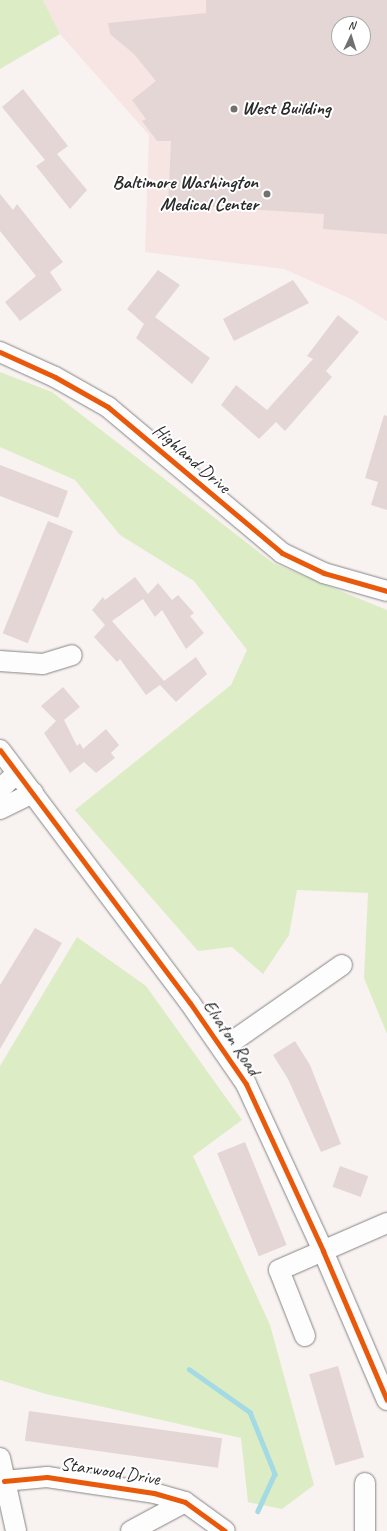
<!DOCTYPE html>
<style>
body{margin:0}
#map{position:relative;width:387px;height:1531px;overflow:hidden;background:#f8f2f1;font-family:Caveat,sans-serif}
div>[style]{position:absolute}
.built>*{inset:0;background:#f7e5e4}
.green>*{inset:0;background:#dcedc6}
.stream>*{height:4.5px;margin:-2.25px;padding:0 2.25px;transform-origin:2.25px;border-radius:2.25px;background:#a4dae3}
.building>*{inset:0;background:#e5d6d6;transform-origin:0 0}
.roads{filter:drop-shadow(0 0 1px #878584) drop-shadow(0 0 1px #878584)}
.minor>*{height:20px;margin:-10px;padding:0 10px;transform-origin:10px;border-radius:10px;background:#fefdfd}
.cycleway>*{height:5px;margin:-2.5px;padding:0 2.5px;transform-origin:2.5px;border-radius:2.5px;background:#e8590c}
.dots>*{width:11px;height:11px;translate:-50% -50%;box-sizing:border-box;border:2px solid #fff;border-radius:50%}
span{translate:-50% -50%;white-space:nowrap;text-align:center;line-height:1.15;-webkit-text-stroke:4px #fff;paint-order:stroke}
.poi-label{font-size:19px;color:#2b2b2b;font-weight:700}
.left{translate:0 -50%;text-align:left}
.right{translate:-100% -50%;text-align:right}
.street-label{font-size:19px;color:#2b2b2b}
.north{position:absolute;left:331px;top:16px;width:40px;height:40px;box-sizing:border-box;background:#fff;border:1px solid #aaa;border-radius:50%;rotate:4deg;font-size:11px;font-weight:700;line-height:16px;text-align:center;color:#2b2b2b}
.north::after{content:'';display:block;margin:auto;width:14px;height:18px;background:#737170;clip-path:polygon(50% 0,100% 100%,50% 72%,0 100%)}
</style>
<div id="map">
<div class="built">
<i style="clip-path:polygon(evenodd,43px 0,387px 0,387px 321px,351px 299px,284px 269px,145px 252px,149px 135px,60px 34px,43px 0,339px 24px,363px 24px,363px 48px,339px 48px,339px 24px)"></i>
</div>
<div class="green">
<i style="clip-path:polygon(0 0,43px 0,60px 34px,0 69px)"></i>
<i style="clip-path:polygon(0 372px,52px 392px,273px 563px,387px 610px,387px 1034px,364px 978px,368px 893px,297px 890px,289px 935px,263px 974px,232px 947px,198px 951px,75px 810px,231px 685px,247px 650px,194px 581px,120px 535px,75px 480px,0 447px)"></i>
<i style="clip-path:polygon(77px 937px,146px 986px,242px 1120px,193px 1156px,270px 1325px,314px 1485px,282px 1509px,248px 1502px,241px 1438px,46px 1394px,0 1380px,0 1066px)"></i>
</div>
<div class="stream">
<i style="left:189px;top:1369px;width:75px;rotate:35.2deg"></i>
<i style="left:250px;top:1412px;width:67px;rotate:68deg"></i>
<i style="left:275px;top:1474px;width:41px;rotate:114.7deg"></i>
</div>
<div class="building">
<i style="clip-path:polygon(evenodd,206px 0,387px 0,387px 234px,323px 229px,324px 214px,168px 204px,171px 141px,157px 141px,142px 121px,146px 119px,132px 100px,156px 81px,134px 54px,110px 34px,108px 23px,206px 13px,206px 0,339px 24px,363px 24px,363px 48px,339px 48px,339px 24px)"></i>
<i style="clip-path:polygon(23px 89px,68px 146px,57px 154px,87px 190px,70px 209px,36px 166px,45px 160px,2px 107px)"></i>
<i style="clip-path:polygon(0 194px,13px 210px,17px 204px,63px 262px,50px 272px,62px 290px,20px 321px,5px 302px,36px 276px,0 231px)"></i>
<i style="clip-path:polygon(158px 270px,180px 285px,155px 317px,210px 358px,192px 384px,136px 338px,144px 324px,127px 309px)"></i>
<i style="clip-path:polygon(293px 280px,309px 303px,234px 341px,223px 319px)"></i>
<i style="clip-path:polygon(338px 315px,359px 332px,326px 371px,332px 377px,285px 431px,276px 422px,259px 439px,221px 405px,236px 385px,267px 410px,313px 359px,307px 356px)"></i>
<i style="clip-path:polygon(384px 415px,387px 416px,387px 510px,371px 505px,378px 482px,365px 478px)"></i>
<i style="clip-path:polygon(0 465px,68px 491px,58px 518px,0 496px)"></i>
<i style="left:48px;top:521px;width:27px;height:121px;rotate:22deg"></i>
<i style="clip-path:polygon(135px 577px,148px 594px,158px 583px,172px 600px,178px 595px,194px 613px,190px 616px,204px 633px,186px 649px,162px 610px,155px 617px,143px 599px,112px 621px,164px 681px,196px 657px,207px 674px,176px 702px,160px 685px,146px 695px,120px 659px,117px 662px,94px 637px,105px 625px,92px 610px,103px 597px,105px 600px)"></i>
<i style="clip-path:polygon(63px 687px,80px 707px,64px 720px,77px 746px,80px 743px,83px 749px,106px 729px,119px 745px,111px 753px,115px 758px,96px 773px,84px 762px,70px 773px,44px 733px,56px 721px,41px 706px)"></i>
<i style="clip-path:polygon(35px 928px,62px 943px,0 1049px,0 985px)"></i>
<i style="clip-path:polygon(295px 1041px,310px 1065px,341px 1144px,321px 1152px,288px 1079px,273px 1055px)"></i>
<i style="left:245px;top:1142px;width:111px;height:30px;rotate:68deg"></i>
<i style="left:340px;top:1166px;width:30px;height:22px;rotate:20deg"></i>
<i style="left:338px;top:1366px;width:95px;height:30px;rotate:74deg"></i>
<i style="left:29px;top:1411px;width:195px;height:30px;rotate:8deg"></i>
</div>
<div class="roads">
<div class="minor">
<i style="left:0;top:352px;width:60px;rotate:24.4deg"></i>
<i style="left:55px;top:377px;width:61px;rotate:29.5deg"></i>
<i style="left:108px;top:407px;width:227px;rotate:40deg"></i>
<i style="left:282px;top:553px;width:47px;rotate:25.5deg"></i>
<i style="left:324px;top:573px;width:66px;rotate:15.9deg"></i>
<i style="left:0;top:661px;width:43px;rotate:4deg"></i>
<i style="left:43px;top:664px;width:30px;rotate:-17deg"></i>
<i style="left:0;top:750px;width:316px;rotate:53.1deg"></i>
<i style="left:190px;top:1003px;width:98px;rotate:55.3deg"></i>
<i style="left:246px;top:1084px;width:184px;rotate:65.2deg"></i>
<i style="left:323px;top:1251px;width:162px;rotate:66.8deg"></i>
<i style="left:0;top:789px;width:23px;rotate:-43deg"></i>
<i style="left:0;top:809px;width:37px;rotate:-26deg"></i>
<i style="left:223px;top:1048px;width:145px;rotate:-34.9deg"></i>
<i style="left:305px;top:1336px;width:71px;rotate:-111.5deg"></i>
<i style="left:279px;top:1270px;width:118px;rotate:-23.5deg"></i>
<i style="left:0;top:1458px;width:75px;rotate:77.6deg"></i>
<i style="left:4px;top:1481px;width:43px;rotate:-5.3deg"></i>
<i style="left:47px;top:1477px;width:108px;rotate:8.5deg"></i>
<i style="left:154px;top:1493px;width:32px;rotate:16deg"></i>
<i style="left:185px;top:1502px;width:49px;rotate:35.9deg"></i>
<i style="left:365px;top:1483px;width:48px;rotate:90deg"></i>
<i style="left:131px;top:1531px;width:61px;rotate:-28.2deg"></i>
</div>
</div>
<div class="cycleway">
<i style="left:0;top:352px;width:60px;rotate:24.4deg"></i>
<i style="left:55px;top:377px;width:61px;rotate:29.5deg"></i>
<i style="left:108px;top:407px;width:227px;rotate:40deg"></i>
<i style="left:282px;top:553px;width:47px;rotate:25.5deg"></i>
<i style="left:324px;top:573px;width:66px;rotate:15.9deg"></i>
<i style="left:0;top:750px;width:316px;rotate:53.1deg"></i>
<i style="left:190px;top:1003px;width:98px;rotate:55.3deg"></i>
<i style="left:246px;top:1084px;width:184px;rotate:65.2deg"></i>
<i style="left:323px;top:1251px;width:162px;rotate:66.8deg"></i>
<i style="left:4px;top:1481px;width:43px;rotate:-5.3deg"></i>
<i style="left:47px;top:1477px;width:108px;rotate:8.5deg"></i>
<i style="left:154px;top:1493px;width:32px;rotate:16deg"></i>
<i style="left:185px;top:1502px;width:49px;rotate:35.9deg"></i>
</div>
<div class="dots">
<i style="left:234px;top:109px;background:#737170"></i>
<i style="left:267px;top:194px;background:#737170"></i>
</div>
<div class="poi-label">
<span class="left" style="left:242px;top:109px">West Building</span>
<span class="right" style="left:258px;top:194px">Baltimore Washington<br>Medical Center</span>
</div>
<div class="street-label">
<span style="left:191px;top:459px;rotate:41deg">Highland Drive</span>
<span style="left:231px;top:1038px;rotate:56deg">Elvaton Road</span>
<span style="left:110px;top:1472px;rotate:9deg">Starwood Drive</span>
</div>
<div class="north">N</div>
</div>
